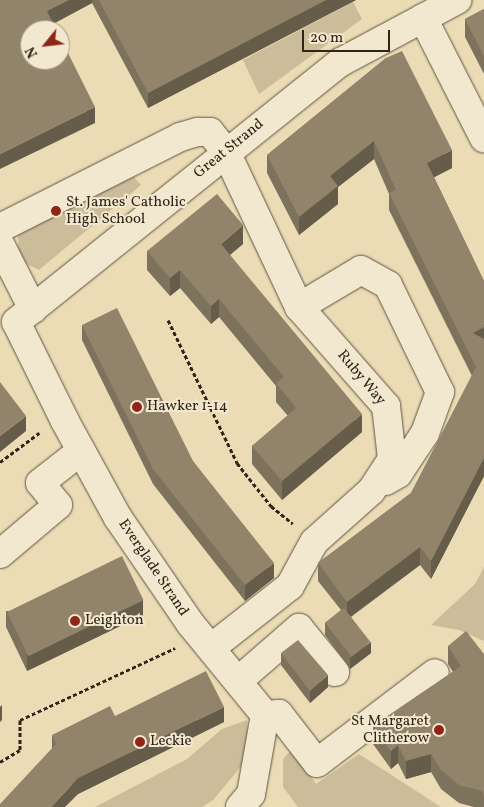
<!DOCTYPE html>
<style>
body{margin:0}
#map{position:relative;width:484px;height:807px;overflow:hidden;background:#ebdcb5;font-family:Vollkorn,serif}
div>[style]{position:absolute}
.green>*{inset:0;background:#cbbd9a}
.path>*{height:3px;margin-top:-1.5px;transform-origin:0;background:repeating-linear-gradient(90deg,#302519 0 4px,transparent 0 6.5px)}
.roads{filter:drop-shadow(0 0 1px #5f5340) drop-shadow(0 0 1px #5f5340)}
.minor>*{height:28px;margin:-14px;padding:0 14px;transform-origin:14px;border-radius:14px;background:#f2e8cf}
.wall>*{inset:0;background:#7d725b}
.shaded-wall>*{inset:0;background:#665c4a}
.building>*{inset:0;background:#91846a;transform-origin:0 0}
.dots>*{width:14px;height:14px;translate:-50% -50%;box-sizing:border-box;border:2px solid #f2e8cf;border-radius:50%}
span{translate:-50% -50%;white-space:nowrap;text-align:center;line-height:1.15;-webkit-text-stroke:4px #f2e8cf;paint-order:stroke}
.street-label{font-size:15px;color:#302519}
.poi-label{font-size:15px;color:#302519}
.left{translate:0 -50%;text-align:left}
.right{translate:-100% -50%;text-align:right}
.north{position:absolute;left:20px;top:20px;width:50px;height:50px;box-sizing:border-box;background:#f2e8cf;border:1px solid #a49a86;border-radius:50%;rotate:241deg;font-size:14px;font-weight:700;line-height:20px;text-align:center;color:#302519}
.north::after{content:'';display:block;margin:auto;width:18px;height:22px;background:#8f2418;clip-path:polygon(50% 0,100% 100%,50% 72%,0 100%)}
.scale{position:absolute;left:302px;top:30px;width:88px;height:22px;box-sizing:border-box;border:2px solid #302519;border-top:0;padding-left:6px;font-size:15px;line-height:18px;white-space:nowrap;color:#302519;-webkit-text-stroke:4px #f2e8cf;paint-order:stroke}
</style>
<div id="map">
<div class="green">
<i style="clip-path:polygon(353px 2px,362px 19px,259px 94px,243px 60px)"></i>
<i style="clip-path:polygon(133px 176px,141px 185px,39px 270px,19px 260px,18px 232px)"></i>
<i style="clip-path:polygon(484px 567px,484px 641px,459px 630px,431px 625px,475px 584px)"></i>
<i style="clip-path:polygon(247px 720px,249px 757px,213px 800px,202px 807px,95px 807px,187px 759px,222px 729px)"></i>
<i style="clip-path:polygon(292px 749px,316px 784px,359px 754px,441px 807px,298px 807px,283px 787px,283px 759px)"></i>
</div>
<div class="path">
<i style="left:168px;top:320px;width:159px;rotate:64.2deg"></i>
<i style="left:237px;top:463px;width:55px;rotate:51.7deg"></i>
<i style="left:271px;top:506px;width:28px;rotate:39deg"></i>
<i style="left:0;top:462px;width:49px;rotate:-36.6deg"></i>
<i style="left:0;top:762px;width:23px;rotate:-31deg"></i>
<i style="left:20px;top:750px;width:30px;rotate:-90deg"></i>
<i style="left:20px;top:720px;width:171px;rotate:-24.9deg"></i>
</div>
<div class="roads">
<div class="minor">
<i style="left:423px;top:18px;width:135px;rotate:63.1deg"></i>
<i style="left:0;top:228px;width:202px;rotate:-26.8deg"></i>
<i style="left:180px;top:137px;width:19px;rotate:-16deg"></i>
<i style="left:198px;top:132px;width:12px"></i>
<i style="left:210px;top:132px;width:26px;rotate:51deg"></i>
<i style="left:226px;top:152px;width:171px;rotate:64.8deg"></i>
<i style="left:299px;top:307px;width:132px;rotate:48.7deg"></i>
<i style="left:386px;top:406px;width:53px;rotate:83.5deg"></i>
<i style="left:392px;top:459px;width:38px;rotate:123deg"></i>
<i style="left:371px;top:491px;width:76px;rotate:138.2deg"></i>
<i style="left:314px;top:542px;width:50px;rotate:118.6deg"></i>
<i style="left:290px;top:586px;width:100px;rotate:141.9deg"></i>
<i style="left:0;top:244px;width:73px;rotate:63.1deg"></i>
<i style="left:299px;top:307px;width:72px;rotate:-30.8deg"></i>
<i style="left:361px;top:270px;width:31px;rotate:29deg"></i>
<i style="left:388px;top:285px;width:119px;rotate:64.1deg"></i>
<i style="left:440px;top:392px;width:44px;rotate:110.1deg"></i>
<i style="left:425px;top:433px;width:49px;rotate:123.4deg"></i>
<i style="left:398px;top:474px;width:14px;rotate:150deg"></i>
<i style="left:0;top:554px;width:76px;rotate:-40.2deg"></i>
<i style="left:58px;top:505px;width:28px;rotate:-129deg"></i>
<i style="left:40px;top:483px;width:52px;rotate:-38deg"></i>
<i style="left:238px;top:681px;width:81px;rotate:-41deg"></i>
<i style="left:299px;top:628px;width:57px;rotate:50.7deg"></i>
<i style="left:265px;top:715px;width:14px;rotate:-4deg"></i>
<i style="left:279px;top:714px;width:62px;rotate:52.2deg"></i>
<i style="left:317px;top:763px;width:148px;rotate:-37.3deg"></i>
<i style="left:240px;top:807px;width:17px;rotate:-50deg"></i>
<i style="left:251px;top:794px;width:80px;rotate:-80deg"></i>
<i style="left:265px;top:715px;width:119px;rotate:-129.2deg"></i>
<i style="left:190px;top:623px;width:127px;rotate:-124.4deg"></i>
<i style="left:118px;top:518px;width:111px;rotate:-118.7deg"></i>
<i style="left:65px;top:421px;width:110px;rotate:-116.3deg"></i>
<i style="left:16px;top:322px;width:416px;rotate:-38.7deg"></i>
<i style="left:341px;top:62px;width:132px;rotate:-28.1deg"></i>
</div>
</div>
<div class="wall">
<i style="clip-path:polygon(0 0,356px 0,148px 108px,92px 3px,53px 24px,95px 123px)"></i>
<i style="clip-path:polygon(484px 9px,484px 74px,465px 37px,465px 19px)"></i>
<i style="clip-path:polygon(386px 58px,452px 168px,434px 177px,484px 281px,484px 476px,431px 579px,420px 565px,351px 617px,371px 653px,350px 669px,325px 635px,325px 623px,341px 610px,318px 581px,318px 563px,411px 493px,472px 376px,389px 210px,389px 194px,374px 159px,338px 187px,338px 204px,299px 235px,267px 173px,267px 155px)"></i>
<i style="clip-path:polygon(243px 244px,230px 255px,362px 432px,282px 500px,252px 464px,252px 446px,288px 416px,276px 402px,276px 386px,219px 317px,211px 324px,180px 288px,170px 296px,147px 270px,147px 251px)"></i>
<i style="clip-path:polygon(82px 325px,193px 461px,274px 578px,245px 601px,153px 484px,82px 340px)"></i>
<i style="clip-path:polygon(6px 611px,143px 615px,27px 671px,6px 627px)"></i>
<i style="clip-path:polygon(448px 646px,484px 654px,484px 807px,474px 807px,459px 803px,441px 789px,431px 772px,406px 779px,398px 763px,391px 769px,373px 744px,373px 726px,453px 672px,448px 664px)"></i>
<i style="clip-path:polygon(281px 653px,328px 687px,310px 703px,281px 665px)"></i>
<i style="clip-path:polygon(115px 716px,224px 722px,78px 794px,52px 748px,52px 735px)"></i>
</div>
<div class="shaded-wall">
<i style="clip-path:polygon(69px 0,92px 0,92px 3px,47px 27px,47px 11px)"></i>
<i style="clip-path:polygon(326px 0,356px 0,148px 108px,148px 93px)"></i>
<i style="clip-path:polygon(95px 107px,95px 123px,0 169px,0 154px)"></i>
<i style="clip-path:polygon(374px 141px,374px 159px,338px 187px,338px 204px,299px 235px,299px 217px,330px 176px)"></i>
<i style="clip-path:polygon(452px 150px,452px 168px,427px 181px,427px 163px)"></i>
<i style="clip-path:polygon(243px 225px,243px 244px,221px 262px,221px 244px)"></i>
<i style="clip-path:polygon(180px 270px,180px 288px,170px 296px,170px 278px)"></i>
<i style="clip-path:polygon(219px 299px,219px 317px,211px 324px,211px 306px)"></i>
<i style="clip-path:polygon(484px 327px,484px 345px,473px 333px)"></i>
<i style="clip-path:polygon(362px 414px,362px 432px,282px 500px,282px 481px)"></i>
<i style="clip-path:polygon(26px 416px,26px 431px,0 452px,0 436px)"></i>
<i style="clip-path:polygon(484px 458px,484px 476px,431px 579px,431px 561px)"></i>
<i style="clip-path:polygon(420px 547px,420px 565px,347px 619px,347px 602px)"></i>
<i style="clip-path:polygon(274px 563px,274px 578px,245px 601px,245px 585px)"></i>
<i style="clip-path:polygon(143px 600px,143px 615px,27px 671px,27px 655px)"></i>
<i style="clip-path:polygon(371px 642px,371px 653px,350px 669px,350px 658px)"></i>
<i style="clip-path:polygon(328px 675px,328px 687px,310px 703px,310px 691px)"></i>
<i style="clip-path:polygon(2px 705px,2px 720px,0 722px,0 707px)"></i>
<i style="clip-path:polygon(224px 707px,224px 722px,78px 794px,65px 807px,51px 807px,78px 778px)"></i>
<i style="clip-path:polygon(398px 745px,398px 763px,391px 769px,391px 751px)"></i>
<i style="clip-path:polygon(431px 754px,431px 772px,406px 779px,406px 761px)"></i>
</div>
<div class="building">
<i style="clip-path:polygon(0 0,69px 0,47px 11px,56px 30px,30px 30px,30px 60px,60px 60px,60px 37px,95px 107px,0 154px)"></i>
<i style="clip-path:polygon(99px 0,326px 0,148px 93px)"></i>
<i style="clip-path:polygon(484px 9px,484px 56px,465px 19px)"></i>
<i style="clip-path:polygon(402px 51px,452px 150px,427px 163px,484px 281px,484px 327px,473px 333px,484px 339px,484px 458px,431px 561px,420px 547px,347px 602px,318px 563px,411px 493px,476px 367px,389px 193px,396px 190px,374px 141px,330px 176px,338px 186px,299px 217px,267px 155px,386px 58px)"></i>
<i style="clip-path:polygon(217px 194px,243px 225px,221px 244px,362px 414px,282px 481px,252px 446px,296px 408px,276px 383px,284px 377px,219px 299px,211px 306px,180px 270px,170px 278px,147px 251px)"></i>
<i style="clip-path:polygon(117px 308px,193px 461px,274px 563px,245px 585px,153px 469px,82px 325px)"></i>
<i style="clip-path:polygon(0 382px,26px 416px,0 436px)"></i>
<i style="left:122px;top:556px;width:49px;height:128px;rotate:64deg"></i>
<i style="left:344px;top:608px;width:43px;height:24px;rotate:52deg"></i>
<i style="clip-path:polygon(466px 631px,484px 654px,484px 796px,482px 791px,459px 785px,441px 770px,431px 754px,406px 761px,398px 745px,391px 751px,373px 726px,461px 666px,448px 646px)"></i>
<i style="clip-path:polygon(298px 640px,328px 675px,310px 691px,281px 653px)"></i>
<i style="clip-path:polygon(206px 671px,224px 707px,78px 778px,51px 807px,0 807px,0 804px,56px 744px,52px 735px,110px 706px,115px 716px)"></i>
</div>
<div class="dots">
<i style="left:56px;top:211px;background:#8f2418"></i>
<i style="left:137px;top:407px;background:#8f2418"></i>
<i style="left:75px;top:621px;background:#8f2418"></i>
<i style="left:439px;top:730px;background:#8f2418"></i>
<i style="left:140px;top:742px;background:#8f2418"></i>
</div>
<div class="street-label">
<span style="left:229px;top:149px;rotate:-39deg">Great Strand</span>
<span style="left:361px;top:378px;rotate:50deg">Ruby Way</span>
<span style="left:153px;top:568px;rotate:56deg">Everglade Strand</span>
</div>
<div class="poi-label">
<span class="left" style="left:66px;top:211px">St. James' Catholic<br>High School</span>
<span class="left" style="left:147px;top:407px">Hawker 1-14</span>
<span class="left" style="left:85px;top:621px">Leighton</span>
<span class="right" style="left:429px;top:730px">St Margaret<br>Clitherow</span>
<span class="left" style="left:150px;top:742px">Leckie</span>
</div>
<div class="north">N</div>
<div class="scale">20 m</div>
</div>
